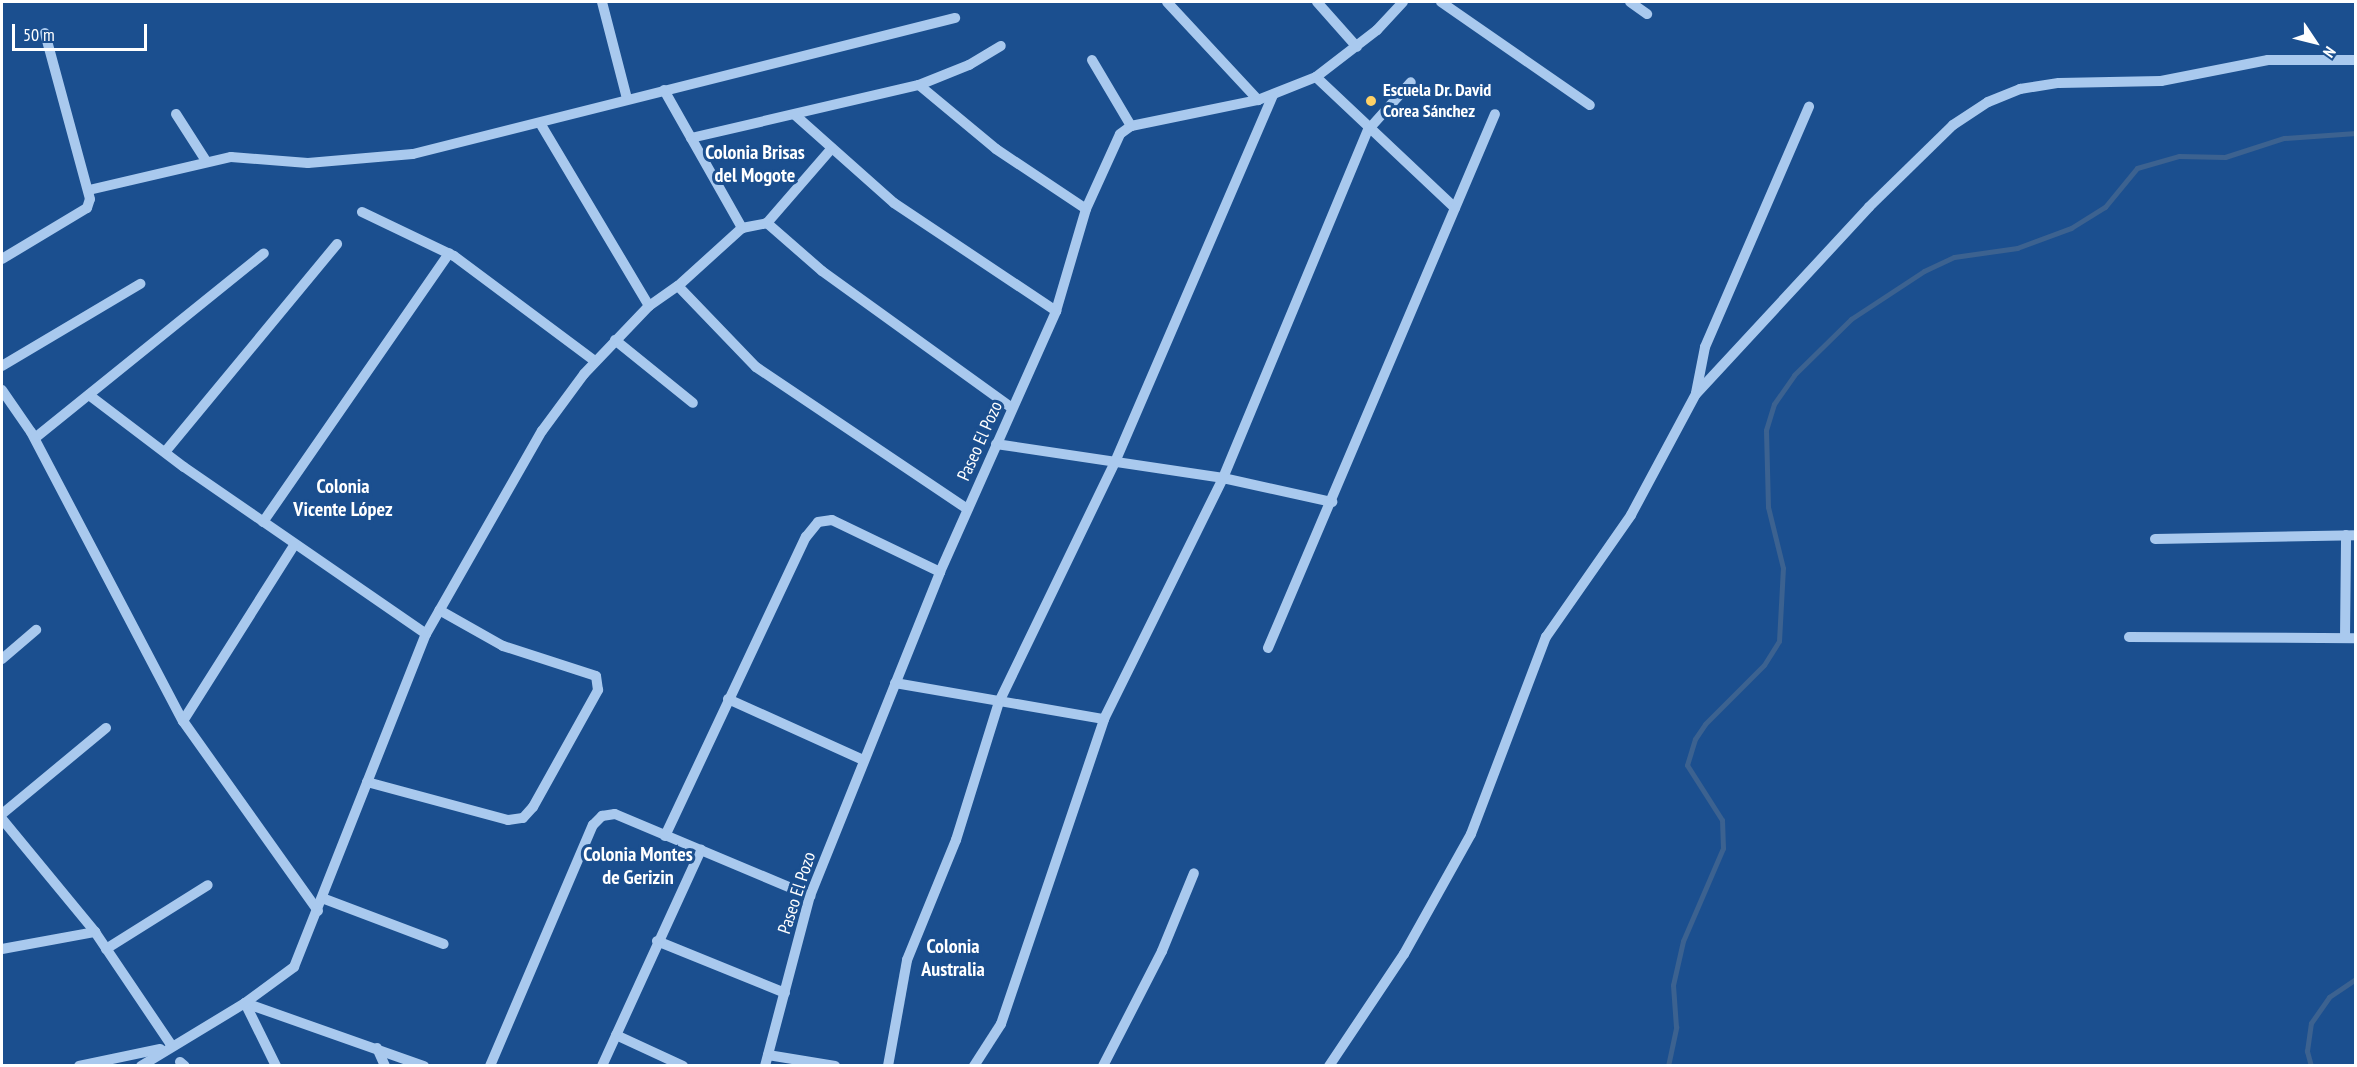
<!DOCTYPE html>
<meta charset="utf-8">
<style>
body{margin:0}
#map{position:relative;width:2357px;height:1067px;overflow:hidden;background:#1b4f8f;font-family:"PT Sans Narrow",sans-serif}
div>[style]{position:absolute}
.stream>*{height:5px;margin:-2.5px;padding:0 2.5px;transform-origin:2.5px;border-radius:2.5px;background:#3c6290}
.minor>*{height:10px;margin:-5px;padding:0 5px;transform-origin:5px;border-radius:5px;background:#a9c9ee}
.dots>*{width:16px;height:16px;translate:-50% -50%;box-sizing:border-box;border:3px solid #1b4f8f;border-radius:50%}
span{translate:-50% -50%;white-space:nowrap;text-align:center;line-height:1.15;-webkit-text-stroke:6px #1b4f8f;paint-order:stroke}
.poi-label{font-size:18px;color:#fff;font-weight:700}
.left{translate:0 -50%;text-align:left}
.street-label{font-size:18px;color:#fff}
.neighbourhood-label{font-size:20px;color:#fff;font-weight:700}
.frame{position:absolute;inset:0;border:3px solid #fff;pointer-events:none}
.north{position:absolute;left:2285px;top:12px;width:60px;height:60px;-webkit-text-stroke:4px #1b4f8f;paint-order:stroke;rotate:125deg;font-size:16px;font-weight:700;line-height:24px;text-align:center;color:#fff}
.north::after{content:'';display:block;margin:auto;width:21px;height:27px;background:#fff;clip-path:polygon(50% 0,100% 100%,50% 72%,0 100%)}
.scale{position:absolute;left:12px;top:24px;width:135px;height:27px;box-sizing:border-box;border:3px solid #fff;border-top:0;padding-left:8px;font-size:18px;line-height:21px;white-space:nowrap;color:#fff;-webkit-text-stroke:4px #1b4f8f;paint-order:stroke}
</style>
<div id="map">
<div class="stream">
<i style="left:1668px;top:1066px;width:40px;rotate:-78deg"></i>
<i style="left:1676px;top:1027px;width:42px;rotate:-94.1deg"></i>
<i style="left:1673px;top:985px;width:45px;rotate:-77.2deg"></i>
<i style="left:1683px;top:941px;width:101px;rotate:-66.7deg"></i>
<i style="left:1723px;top:848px;width:28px;rotate:-92deg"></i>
<i style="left:1722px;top:820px;width:65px;rotate:-122.5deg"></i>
<i style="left:1687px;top:765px;width:27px;rotate:-73deg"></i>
<i style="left:1695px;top:739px;width:18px;rotate:-56deg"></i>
<i style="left:1705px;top:724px;width:83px;rotate:-45deg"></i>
<i style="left:1764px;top:665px;width:28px;rotate:-58deg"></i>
<i style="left:1779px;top:641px;width:73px;rotate:-86.9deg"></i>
<i style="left:1783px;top:568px;width:63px;rotate:-103.8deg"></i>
<i style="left:1768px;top:507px;width:77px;rotate:-91.5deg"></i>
<i style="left:1766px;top:430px;width:27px;rotate:-73deg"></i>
<i style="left:1774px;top:404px;width:35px;rotate:-55deg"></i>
<i style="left:1794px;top:375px;width:80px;rotate:-44.5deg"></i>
<i style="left:1851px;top:319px;width:87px;rotate:-33.3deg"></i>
<i style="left:1924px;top:271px;width:33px;rotate:-25deg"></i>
<i style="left:1954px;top:257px;width:64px;rotate:-8.1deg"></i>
<i style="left:2017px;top:248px;width:58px;rotate:-20.3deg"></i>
<i style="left:2071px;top:228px;width:40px;rotate:-32deg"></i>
<i style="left:2105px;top:207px;width:50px;rotate:-50.6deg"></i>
<i style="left:2137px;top:168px;width:44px;rotate:-15.9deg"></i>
<i style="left:2179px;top:156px;width:46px;rotate:1.2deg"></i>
<i style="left:2225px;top:157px;width:62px;rotate:-17.9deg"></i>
<i style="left:2284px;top:138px;width:72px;rotate:-4deg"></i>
<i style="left:2311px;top:1066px;width:16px;rotate:-105deg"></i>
<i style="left:2307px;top:1051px;width:28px;rotate:-82deg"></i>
<i style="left:2311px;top:1023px;width:32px;rotate:-55deg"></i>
<i style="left:2329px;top:997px;width:32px;rotate:-34deg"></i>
</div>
<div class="minor">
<i style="left:602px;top:2px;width:100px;rotate:75.5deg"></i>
<i style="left:1167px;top:2px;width:134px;rotate:47.1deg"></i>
<i style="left:1317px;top:2px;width:60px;rotate:48.4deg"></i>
<i style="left:1441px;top:2px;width:181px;rotate:34.7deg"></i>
<i style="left:1630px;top:2px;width:21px;rotate:35deg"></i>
<i style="left:1092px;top:60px;width:77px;rotate:59.4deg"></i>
<i style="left:1316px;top:77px;width:191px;rotate:43.3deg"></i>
<i style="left:919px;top:85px;width:100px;rotate:39.7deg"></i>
<i style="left:996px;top:149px;width:108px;rotate:33.7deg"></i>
<i style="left:664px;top:90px;width:159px;rotate:60.5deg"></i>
<i style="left:176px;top:114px;width:56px;rotate:57.4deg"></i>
<i style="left:795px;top:115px;width:132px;rotate:41.6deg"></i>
<i style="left:894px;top:203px;width:195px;rotate:33.7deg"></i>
<i style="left:540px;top:123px;width:213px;rotate:59.2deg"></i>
<i style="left:691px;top:138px;width:234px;rotate:-13.1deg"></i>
<i style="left:919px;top:85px;width:54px;rotate:-21.8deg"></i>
<i style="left:969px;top:65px;width:37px;rotate:-31deg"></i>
<i style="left:89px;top:190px;width:146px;rotate:-13.1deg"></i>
<i style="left:231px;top:157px;width:77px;rotate:4.5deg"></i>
<i style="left:308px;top:163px;width:105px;rotate:-4.9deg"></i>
<i style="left:413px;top:154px;width:559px;rotate:-14.09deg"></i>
<i style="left:362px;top:212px;width:102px;rotate:25.6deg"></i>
<i style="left:454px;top:256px;width:176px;rotate:36.7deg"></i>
<i style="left:767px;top:223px;width:73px;rotate:41.1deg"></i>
<i style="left:822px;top:271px;width:234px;rotate:35.8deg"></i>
<i style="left:2px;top:259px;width:99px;rotate:-31deg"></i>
<i style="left:87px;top:208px;width:9px;rotate:-72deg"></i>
<i style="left:90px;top:199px;width:172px;rotate:-105.2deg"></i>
<i style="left:678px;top:286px;width:112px;rotate:46.1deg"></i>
<i style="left:756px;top:367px;width:254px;rotate:33.9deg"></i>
<i style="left:615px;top:340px;width:100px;rotate:38.9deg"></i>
<i style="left:2px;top:366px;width:161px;rotate:-30.7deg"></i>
<i style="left:2px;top:390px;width:51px;rotate:55.4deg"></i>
<i style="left:31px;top:432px;width:327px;rotate:62.3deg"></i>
<i style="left:183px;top:721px;width:233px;rotate:54.6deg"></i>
<i style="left:1696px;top:393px;width:47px;rotate:-78.9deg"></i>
<i style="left:1705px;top:347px;width:262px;rotate:-66.6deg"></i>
<i style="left:89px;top:395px;width:119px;rotate:37.2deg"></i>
<i style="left:184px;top:467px;width:294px;rotate:34.6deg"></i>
<i style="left:35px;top:438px;width:294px;rotate:-38.9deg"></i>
<i style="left:996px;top:444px;width:230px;rotate:8.5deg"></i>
<i style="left:1223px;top:478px;width:112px;rotate:12.4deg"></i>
<i style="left:165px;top:452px;width:270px;rotate:-50.4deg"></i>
<i style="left:263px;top:522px;width:327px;rotate:-55.3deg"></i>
<i style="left:2155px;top:539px;width:201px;rotate:-1.1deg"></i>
<i style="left:2129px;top:637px;width:227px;rotate:0.3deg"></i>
<i style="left:2345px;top:638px;width:103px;rotate:-89.4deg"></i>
<i style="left:1268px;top:648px;width:580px;rotate:-66.97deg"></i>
<i style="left:2px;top:659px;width:45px;rotate:-40.5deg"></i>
<i style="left:895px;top:683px;width:212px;rotate:9.8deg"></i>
<i style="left:728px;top:699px;width:148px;rotate:24.3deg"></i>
<i style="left:183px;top:721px;width:209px;rotate:-57.7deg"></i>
<i style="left:367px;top:782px;width:146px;rotate:15.1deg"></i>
<i style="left:508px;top:820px;width:15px;rotate:-8deg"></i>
<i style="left:523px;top:818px;width:15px;rotate:-48deg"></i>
<i style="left:533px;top:807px;width:134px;rotate:-60.9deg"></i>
<i style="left:598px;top:690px;width:14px;rotate:-98deg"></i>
<i style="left:596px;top:676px;width:98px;rotate:-162.1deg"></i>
<i style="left:503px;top:646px;width:73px;rotate:-150.6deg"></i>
<i style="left:2px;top:814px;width:135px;rotate:-39.6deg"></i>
<i style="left:2px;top:819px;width:146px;rotate:50.5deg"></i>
<i style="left:95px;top:932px;width:138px;rotate:56deg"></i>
<i style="left:665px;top:836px;width:331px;rotate:-64.8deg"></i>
<i style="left:806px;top:537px;width:19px;rotate:-51deg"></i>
<i style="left:818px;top:522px;width:14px;rotate:-8deg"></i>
<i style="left:832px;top:520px;width:120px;rotate:25.7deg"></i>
<i style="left:322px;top:898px;width:130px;rotate:20.7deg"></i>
<i style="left:657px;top:941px;width:138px;rotate:22.1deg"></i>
<i style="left:2px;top:949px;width:95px;rotate:-10.4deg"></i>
<i style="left:106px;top:949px;width:120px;rotate:-32.1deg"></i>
<i style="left:245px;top:1003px;width:190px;rotate:19.4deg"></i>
<i style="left:245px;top:1003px;width:70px;rotate:63.8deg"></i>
<i style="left:616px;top:1035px;width:74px;rotate:24.8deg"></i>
<i style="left:377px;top:1048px;width:20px;rotate:66deg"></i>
<i style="left:768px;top:1055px;width:68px;rotate:9.3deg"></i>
<i style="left:180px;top:1062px;width:6px;rotate:39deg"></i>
<i style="left:79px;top:1066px;width:83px;rotate:-11.9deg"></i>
<i style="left:141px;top:1066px;width:122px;rotate:-31.2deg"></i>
<i style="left:245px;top:1003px;width:61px;rotate:-36.3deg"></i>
<i style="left:294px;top:967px;width:358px;rotate:-68.4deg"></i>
<i style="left:426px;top:634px;width:234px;rotate:-60.3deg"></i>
<i style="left:542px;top:431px;width:71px;rotate:-53.6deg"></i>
<i style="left:584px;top:374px;width:94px;rotate:-46.3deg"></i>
<i style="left:649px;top:306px;width:35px;rotate:-35deg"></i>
<i style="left:678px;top:286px;width:86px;rotate:-42.2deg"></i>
<i style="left:742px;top:228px;width:25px;rotate:-11deg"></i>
<i style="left:767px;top:223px;width:99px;rotate:-49.1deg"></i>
<i style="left:490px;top:1066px;width:262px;rotate:-66.9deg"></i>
<i style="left:593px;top:825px;width:13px;rotate:-45deg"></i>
<i style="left:602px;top:816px;width:13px;rotate:-9deg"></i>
<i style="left:615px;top:814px;width:212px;rotate:22.8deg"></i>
<i style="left:602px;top:1066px;width:238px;rotate:-65.4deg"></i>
<i style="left:765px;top:1066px;width:176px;rotate:-75.2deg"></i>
<i style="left:810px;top:896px;width:349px;rotate:-68.1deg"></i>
<i style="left:940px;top:572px;width:286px;rotate:-66deg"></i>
<i style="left:1056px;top:311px;width:106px;rotate:-73.6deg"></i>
<i style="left:1086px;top:209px;width:82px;rotate:-65.6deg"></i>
<i style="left:1120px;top:134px;width:14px;rotate:-36deg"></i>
<i style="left:1131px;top:126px;width:130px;rotate:-11.6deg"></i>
<i style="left:1258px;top:100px;width:62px;rotate:-21.6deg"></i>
<i style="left:1316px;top:77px;width:77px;rotate:-37.6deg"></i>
<i style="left:1377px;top:30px;width:38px;rotate:-47deg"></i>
<i style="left:888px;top:1066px;width:108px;rotate:-79.8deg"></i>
<i style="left:907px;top:960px;width:130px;rotate:-67.8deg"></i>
<i style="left:956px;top:840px;width:145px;rotate:-72.7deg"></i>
<i style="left:999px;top:702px;width:267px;rotate:-64.2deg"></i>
<i style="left:1115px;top:462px;width:400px;rotate:-66.7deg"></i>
<i style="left:974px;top:1066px;width:50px;rotate:-57.3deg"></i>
<i style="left:1001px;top:1024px;width:322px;rotate:-71.3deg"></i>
<i style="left:1104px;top:719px;width:269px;rotate:-63.7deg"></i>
<i style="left:1223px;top:478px;width:377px;rotate:-67.4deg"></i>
<i style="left:1368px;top:130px;width:64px;rotate:-48.1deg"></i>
<i style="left:1103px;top:1066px;width:129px;rotate:-62.8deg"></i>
<i style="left:1162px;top:951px;width:84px;rotate:-67.7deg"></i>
<i style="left:1329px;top:1066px;width:135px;rotate:-56.2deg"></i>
<i style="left:1404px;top:954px;width:137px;rotate:-60.8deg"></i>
<i style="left:1471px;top:834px;width:211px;rotate:-69.2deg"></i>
<i style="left:1546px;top:637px;width:149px;rotate:-55.1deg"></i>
<i style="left:1631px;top:515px;width:137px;rotate:-61.8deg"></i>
<i style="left:1696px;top:394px;width:255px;rotate:-47.2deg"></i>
<i style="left:1869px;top:207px;width:117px;rotate:-44.3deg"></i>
<i style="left:1953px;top:125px;width:42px;rotate:-33.3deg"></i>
<i style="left:1988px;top:102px;width:35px;rotate:-22deg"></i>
<i style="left:2020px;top:89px;width:39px;rotate:-9deg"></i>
<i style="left:2059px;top:83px;width:102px;rotate:-1.1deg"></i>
<i style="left:2161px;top:81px;width:109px;rotate:-11.1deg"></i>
<i style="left:2268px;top:60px;width:88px"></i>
</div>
<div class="dots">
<i style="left:1371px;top:101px;background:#ffd166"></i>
</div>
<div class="poi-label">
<span class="left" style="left:1383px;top:101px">Escuela Dr. David<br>Corea Sánchez</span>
</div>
<div class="street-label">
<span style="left:980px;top:441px;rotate:-66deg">Paseo El Pozo</span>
<span style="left:797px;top:893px;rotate:-72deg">Paseo El Pozo</span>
</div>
<div class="neighbourhood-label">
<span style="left:755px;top:164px">Colonia Brisas<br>del Mogote</span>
<span style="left:343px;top:498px">Colonia<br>Vicente López</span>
<span style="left:638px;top:866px">Colonia Montes<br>de Gerizin</span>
<span style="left:953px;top:958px">Colonia<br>Australia</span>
</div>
<div class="frame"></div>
<div class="north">N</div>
<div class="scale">50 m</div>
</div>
